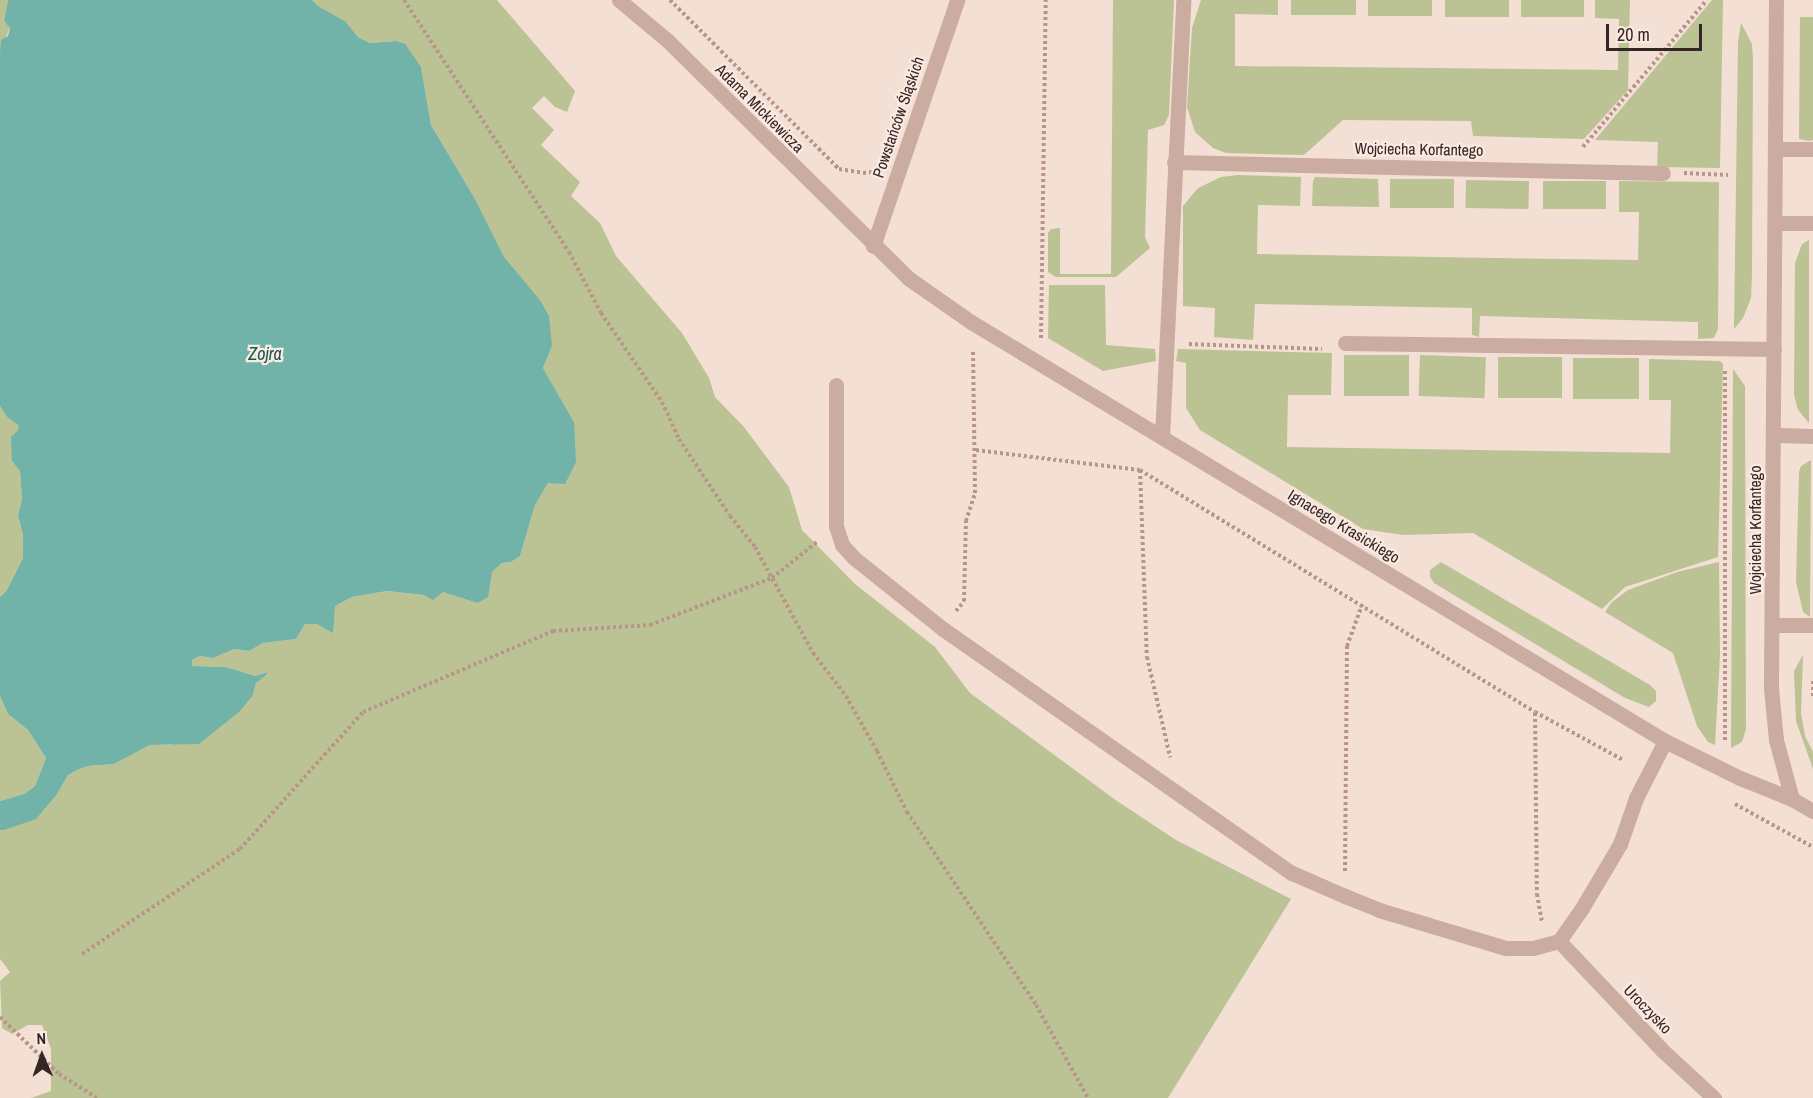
<!DOCTYPE html>
<meta charset="utf-8">
<style>
body{margin:0}
#map{position:relative;width:1813px;height:1098px;overflow:hidden;background:#f3dfd4;font-family:"Archivo Narrow",sans-serif}
div>[style]{position:absolute}
.green>*{inset:0;background:#bbc394;transform-origin:0 0}
.water>*{inset:0;background:#71b2a9}
.path>*{height:4px;margin-top:-2px;transform-origin:0;background:repeating-linear-gradient(90deg,#b7958a 0 3px,transparent 0 6px)}
.service>*{height:15px;margin:-7.5px;padding:0 7.5px;transform-origin:7.5px;border-radius:7.5px;background:#cbaca0}
.minor>*{height:15px;margin:-7.5px;padding:0 7.5px;transform-origin:7.5px;border-radius:7.5px;background:#cbaca0}
.tertiary>*{height:15px;margin:-7.5px;padding:0 7.5px;transform-origin:7.5px;border-radius:7.5px;background:#cbaca0}
span{translate:-50% -50%;white-space:nowrap;text-align:center;line-height:1.15;-webkit-text-stroke:4.5px #fbeae1;paint-order:stroke}
.street-label{font-size:16px;color:#342624}
.water-label{font-size:18px;color:#165952;font-style:italic}
.north{position:absolute;left:12px;top:1026px;width:60px;height:60px;-webkit-text-stroke:4px #fbeae1;paint-order:stroke;rotate:358deg;font-size:16px;font-weight:700;line-height:24px;text-align:center;color:#342624}
.north::after{content:'';display:block;margin:auto;width:21px;height:27px;background:#342624;clip-path:polygon(50% 0,100% 100%,50% 72%,0 100%)}
.scale{position:absolute;left:1606px;top:24px;width:96px;height:27px;box-sizing:border-box;border:3px solid #342624;border-top:0;padding-left:8px;font-size:18px;line-height:21px;white-space:nowrap;color:#342624;-webkit-text-stroke:4px #fbeae1;paint-order:stroke}
</style>
<div id="map">
<div class="green">
<i style="clip-path:polygon(0 0,8px 0,4px 21px,10px 27px,0 53px)"></i>
<i style="clip-path:polygon(312px 0,497px 0,575px 91px,567px 112px,555px 107px,544px 96px,532px 108px,554px 130px,541px 145px,580px 182px,571px 196px,600px 223px,616px 256px,682px 333px,709px 378px,715px 397px,744px 427px,789px 487px,802px 530px,855px 584px,935px 647px,970px 693px,1117px 801px,1176px 840px,1291px 899px,1168px 1098px,31px 1098px,51px 1091px,51px 1049px,42px 1025px,28px 1025px,12px 1034px,2px 1028px,0 981px,10px 972px,0 959px,0 830px,4px 830px,57px 794px,68px 775px,77px 770px,88px 766px,114px 764px,150px 745px,172px 745px,253px 695px,256px 683px,266px 672px,255px 676px,226px 667px,192px 666px,192px 660px,200px 656px,213px 658px,234px 649px,249px 651px,263px 643px,296px 639px,305px 624px,317px 624px,335px 606px,352px 597px,387px 591px,424px 595px,443px 592px,477px 603px,492px 572px,502px 563px,511px 562px,520px 556px,535px 505px,548px 483px,574px 422px,543px 368px,552px 346px,540px 300px,504px 258px,475px 199px,431px 125px,421px 67px,395px 41px,370px 43px,358px 37px,345px 21px,318px 6px)"></i>
<i style="clip-path:polygon(1113px 0,1174px 0,1169px 115px,1164px 125px,1148px 130px,1145px 237px,1150px 248px,1116px 277px,1056px 277px,1048px 272px,1048px 233px,1051px 229px,1060px 228px,1060px 274px,1111px 274px)"></i>
<i style="clip-path:polygon(1201px 0,1278px 0,1278px 15px,1235px 14px,1235px 66px,1618px 70px,1619px 19px,1595px 18px,1595px 0,1630px 0,1628px 90px,1584px 139px,1473px 136px,1471px 121px,1343px 120px,1304px 155px,1226px 153px,1213px 148px,1195px 132px,1187px 107px,1192px 28px)"></i>
<i style="left:1291px;top:0;width:65px;height:15px"></i>
<i style="left:1368px;top:0;width:64px;height:16px"></i>
<i style="left:1445px;top:0;width:64px;height:17px"></i>
<i style="left:1521px;top:0;width:63px;height:17px"></i>
<i style="clip-path:polygon(1712px 0,1723px 0,1720px 168px,1657px 167px,1658px 142px,1595px 140px)"></i>
<i style="clip-path:polygon(1800px 17px,1813px 17px,1813px 140px,1810px 141px,1799px 139px)"></i>
<i style="clip-path:polygon(1741px 23px,1752px 44px,1753px 60px,1752px 274px,1751px 298px,1743px 318px,1734px 329px,1738px 42px)"></i>
<i style="clip-path:polygon(1238px 175px,1301px 177px,1300px 206px,1258px 205px,1257px 254px,1562px 259px,1638px 260px,1639px 212px,1619px 212px,1619px 181px,1719px 182px,1718px 329px,1714px 338px,1698px 339px,1698px 322px,1480px 316px,1479px 337px,1472px 335px,1472px 308px,1255px 304px,1253px 340px,1214px 337px,1215px 308px,1183px 306px,1183px 206px,1198px 188px,1221px 177px)"></i>
<i style="clip-path:polygon(1315px 177px,1378px 179px,1379px 207px,1312px 206px,1313px 181px)"></i>
<i style="left:1454px;top:179px;width:29px;height:64px;rotate:90deg"></i>
<i style="left:1466px;top:180px;width:63px;height:28px;rotate:1deg"></i>
<i style="left:1543px;top:181px;width:63px;height:28px"></i>
<i style="clip-path:polygon(1809px 240px,1809px 423px,1798px 410px,1794px 395px,1795px 263px,1802px 244px)"></i>
<i style="clip-path:polygon(1049px 285px,1105px 285px,1106px 345px,1155px 349px,1156px 361px,1103px 371px,1048px 338px)"></i>
<i style="clip-path:polygon(1178px 349px,1332px 353px,1331px 395px,1288px 395px,1287px 447px,1670px 453px,1671px 400px,1649px 400px,1649px 359px,1720px 361px,1723px 364px,1718px 557px,1625px 587px,1602px 609px,1473px 533px,1403px 535px,1363px 529px,1200px 430px,1186px 408px,1186px 363px,1176px 361px)"></i>
<i style="left:1344px;top:355px;width:65px;height:41px"></i>
<i style="left:1420px;top:355px;width:66px;height:41px;rotate:2deg"></i>
<i style="left:1562px;top:357px;width:41px;height:64px;rotate:90deg"></i>
<i style="left:1573px;top:358px;width:66px;height:41px"></i>
<i style="clip-path:polygon(1733px 369px,1745px 386px,1746px 729px,1742px 742px,1731px 748px)"></i>
<i style="clip-path:polygon(0 406px,7px 417px,19px 426px,12px 461px,20px 470px,22px 499px,18px 515px,23px 537px,23px 558px,7px 590px,0 597px)"></i>
<i style="clip-path:polygon(1811px 460px,1810px 617px,1803px 612px,1796px 582px,1799px 472px,1801px 466px)"></i>
<i style="clip-path:polygon(1441px 562px,1650px 685px,1656px 691px,1656px 701px,1649px 707px,1625px 698px,1434px 583px,1430px 577px,1430px 570px)"></i>
<i style="clip-path:polygon(1719px 562px,1720px 655px,1715px 745px,1708px 742px,1697px 726px,1673px 653px,1605px 612px,1612px 602px,1628px 590px,1677px 572px)"></i>
<i style="clip-path:polygon(1803px 655px,1801px 713px,1805px 736px,1813px 752px,1813px 769px,1796px 721px,1794px 671px)"></i>
<i style="clip-path:polygon(0 696px,8px 714px,28px 730px,46px 758px,35px 786px,24px 794px,0 801px)"></i>
</div>
<div class="water">
<i style="clip-path:polygon(8px 0,312px 0,318px 6px,345px 21px,358px 37px,370px 43px,396px 41px,405px 44px,421px 67px,431px 125px,475px 199px,504px 257px,540px 300px,549px 316px,552px 346px,543px 368px,574px 422px,576px 462px,565px 484px,548px 483px,535px 505px,520px 556px,511px 562px,502px 563px,492px 572px,488px 597px,477px 603px,443px 592px,433px 600px,424px 595px,387px 591px,352px 597px,335px 606px,333px 633px,317px 624px,305px 624px,296px 639px,263px 643px,249px 651px,234px 649px,213px 658px,200px 656px,192px 660px,192px 666px,226px 667px,255px 676px,267px 672px,266px 675px,256px 683px,253px 695px,240px 711px,199px 744px,150px 745px,114px 764px,88px 766px,77px 770px,68px 775px,57px 794px,36px 819px,4px 830px,0 830px,0 801px,24px 794px,35px 786px,46px 758px,28px 730px,8px 714px,0 696px,0 597px,7px 590px,23px 558px,23px 536px,18px 515px,22px 499px,20px 471px,12px 461px,11px 437px,17px 431px,19px 426px,7px 417px,0 406px,0 53px,1px 40px,8px 36px,10px 28px,4px 21px)"></i>
</div>
<div class="path">
<i style="left:404px;top:0;width:301px;rotate:56.8deg"></i>
<i style="left:569px;top:252px;width:69px;rotate:62.3deg"></i>
<i style="left:601px;top:313px;width:108px;rotate:55.6deg"></i>
<i style="left:662px;top:402px;width:41px;rotate:65.3deg"></i>
<i style="left:679px;top:439px;width:92px;rotate:56.5deg"></i>
<i style="left:730px;top:516px;width:40px;rotate:51deg"></i>
<i style="left:755px;top:547px;width:121px;rotate:61.3deg"></i>
<i style="left:813px;top:653px;width:54px;rotate:52.5deg"></i>
<i style="left:846px;top:696px;width:63px;rotate:60.6deg"></i>
<i style="left:877px;top:751px;width:68px;rotate:63.8deg"></i>
<i style="left:907px;top:812px;width:232px;rotate:56.2deg"></i>
<i style="left:1036px;top:1005px;width:107px;rotate:60.8deg"></i>
<i style="left:670px;top:0;width:239px;rotate:45deg"></i>
<i style="left:839px;top:169px;width:24px;rotate:9deg"></i>
<i style="left:863px;top:173px;width:10px;rotate:-6deg"></i>
<i style="left:1583px;top:147px;width:192px;rotate:-49.9deg"></i>
<i style="left:1684px;top:173px;width:44px;rotate:2.6deg"></i>
<i style="left:1041px;top:338px;width:338px;rotate:-89.2deg"></i>
<i style="left:1189px;top:344px;width:133px;rotate:2.2deg"></i>
<i style="left:1725px;top:371px;width:372px;rotate:90deg"></i>
<i style="left:976px;top:450px;width:165px;rotate:7deg"></i>
<i style="left:1140px;top:470px;width:463px;rotate:31.5deg"></i>
<i style="left:1535px;top:712px;width:102px;rotate:28.6deg"></i>
<i style="left:1140px;top:470px;width:187px;rotate:87.9deg"></i>
<i style="left:1147px;top:657px;width:103px;rotate:77deg"></i>
<i style="left:956px;top:611px;width:13px;rotate:-51deg"></i>
<i style="left:964px;top:601px;width:80px;rotate:-88.6deg"></i>
<i style="left:966px;top:521px;width:29px;rotate:-72deg"></i>
<i style="left:975px;top:493px;width:143px;rotate:-90.8deg"></i>
<i style="left:1813px;top:681px;width:17px;rotate:90deg"></i>
<i style="left:1535px;top:713px;width:181px;rotate:89.4deg"></i>
<i style="left:1537px;top:894px;width:27px;rotate:80deg"></i>
<i style="left:1735px;top:804px;width:89px;rotate:28.9deg"></i>
<i style="left:1345px;top:871px;width:225px;rotate:-89.5deg"></i>
<i style="left:1347px;top:646px;width:44px;rotate:-69.9deg"></i>
<i style="left:82px;top:954px;width:190px;rotate:-33.6deg"></i>
<i style="left:240px;top:849px;width:184px;rotate:-48.1deg"></i>
<i style="left:363px;top:712px;width:207px;rotate:-23.1deg"></i>
<i style="left:553px;top:631px;width:97px;rotate:-3.5deg"></i>
<i style="left:650px;top:625px;width:131px;rotate:-21.1deg"></i>
<i style="left:772px;top:578px;width:58px;rotate:-38.7deg"></i>
<i style="left:0;top:1017px;width:82px;rotate:44deg"></i>
<i style="left:59px;top:1074px;width:45px;rotate:32.3deg"></i>
</div>
<div class="service">
<i style="left:1776px;top:149px;width:37px"></i>
<i style="left:836px;top:385px;width:141px;rotate:90deg"></i>
<i style="left:836px;top:526px;width:20px;rotate:72deg"></i>
<i style="left:842px;top:545px;width:18px;rotate:47deg"></i>
<i style="left:854px;top:558px;width:114px;rotate:38.6deg"></i>
<i style="left:943px;top:629px;width:426px;rotate:35deg"></i>
<i style="left:1292px;top:873px;width:58px;rotate:23.5deg"></i>
<i style="left:1345px;top:896px;width:37px;rotate:22deg"></i>
<i style="left:1379px;top:910px;width:133px;rotate:16.7deg"></i>
<i style="left:1506px;top:948px;width:27px"></i>
<i style="left:1533px;top:948px;width:27px;rotate:-15deg"></i>
<i style="left:1559px;top:941px;width:40px;rotate:-55.1deg"></i>
<i style="left:1582px;top:908px;width:74px;rotate:-59.3deg"></i>
<i style="left:1620px;top:844px;width:49px;rotate:-70.8deg"></i>
<i style="left:1636px;top:798px;width:64px;rotate:-63deg"></i>
<i style="left:1559px;top:941px;width:150px;rotate:46.6deg"></i>
<i style="left:1662px;top:1050px;width:71px;rotate:42.7deg"></i>
</div>
<div class="minor">
<i style="left:619px;top:0;width:64px;rotate:39.9deg"></i>
<i style="left:668px;top:41px;width:337px;rotate:44.6deg"></i>
<i style="left:908px;top:278px;width:77px;rotate:34.9deg"></i>
<i style="left:971px;top:322px;width:811px;rotate:31.12deg"></i>
<i style="left:1665px;top:741px;width:84px;rotate:26.3deg"></i>
<i style="left:1740px;top:778px;width:56px;rotate:22deg"></i>
<i style="left:1174px;top:162px;width:489px;rotate:1.3deg"></i>
<i style="left:1775px;top:223px;width:38px"></i>
<i style="left:873px;top:246px;width:260px;rotate:-71.1deg"></i>
<i style="left:1345px;top:343px;width:429px;rotate:0.8deg"></i>
<i style="left:1773px;top:435px;width:40px;rotate:1.4deg"></i>
<i style="left:1162px;top:437px;width:438px;rotate:-87.2deg"></i>
<i style="left:1772px;top:625px;width:41px"></i>
</div>
<div class="tertiary">
<i style="left:1776px;top:0;width:688px;rotate:90.42deg"></i>
<i style="left:1771px;top:688px;width:52px;rotate:84.5deg"></i>
<i style="left:1776px;top:740px;width:61px;rotate:74.8deg"></i>
<i style="left:1792px;top:799px;width:24px;rotate:30deg"></i>
</div>
<div class="street-label">
<span style="left:760px;top:108px;rotate:45deg">Adama Mickiewicza</span>
<span style="left:898px;top:117px;rotate:-71deg">Powstańców Śląskich</span>
<span style="left:1419px;top:149px;rotate:1deg">Wojciecha Korfantego</span>
<span style="left:1344px;top:526px;rotate:31deg">Ignacego Krasickiego</span>
<span style="left:1755px;top:530px;rotate:-90deg">Wojciecha Korfantego</span>
<span style="left:1648px;top:1009px;rotate:46deg">Uroczysko</span>
</div>
<div class="water-label">
<span style="left:265px;top:354px">Zojra</span>
</div>
<div class="north">N</div>
<div class="scale">20 m</div>
</div>
